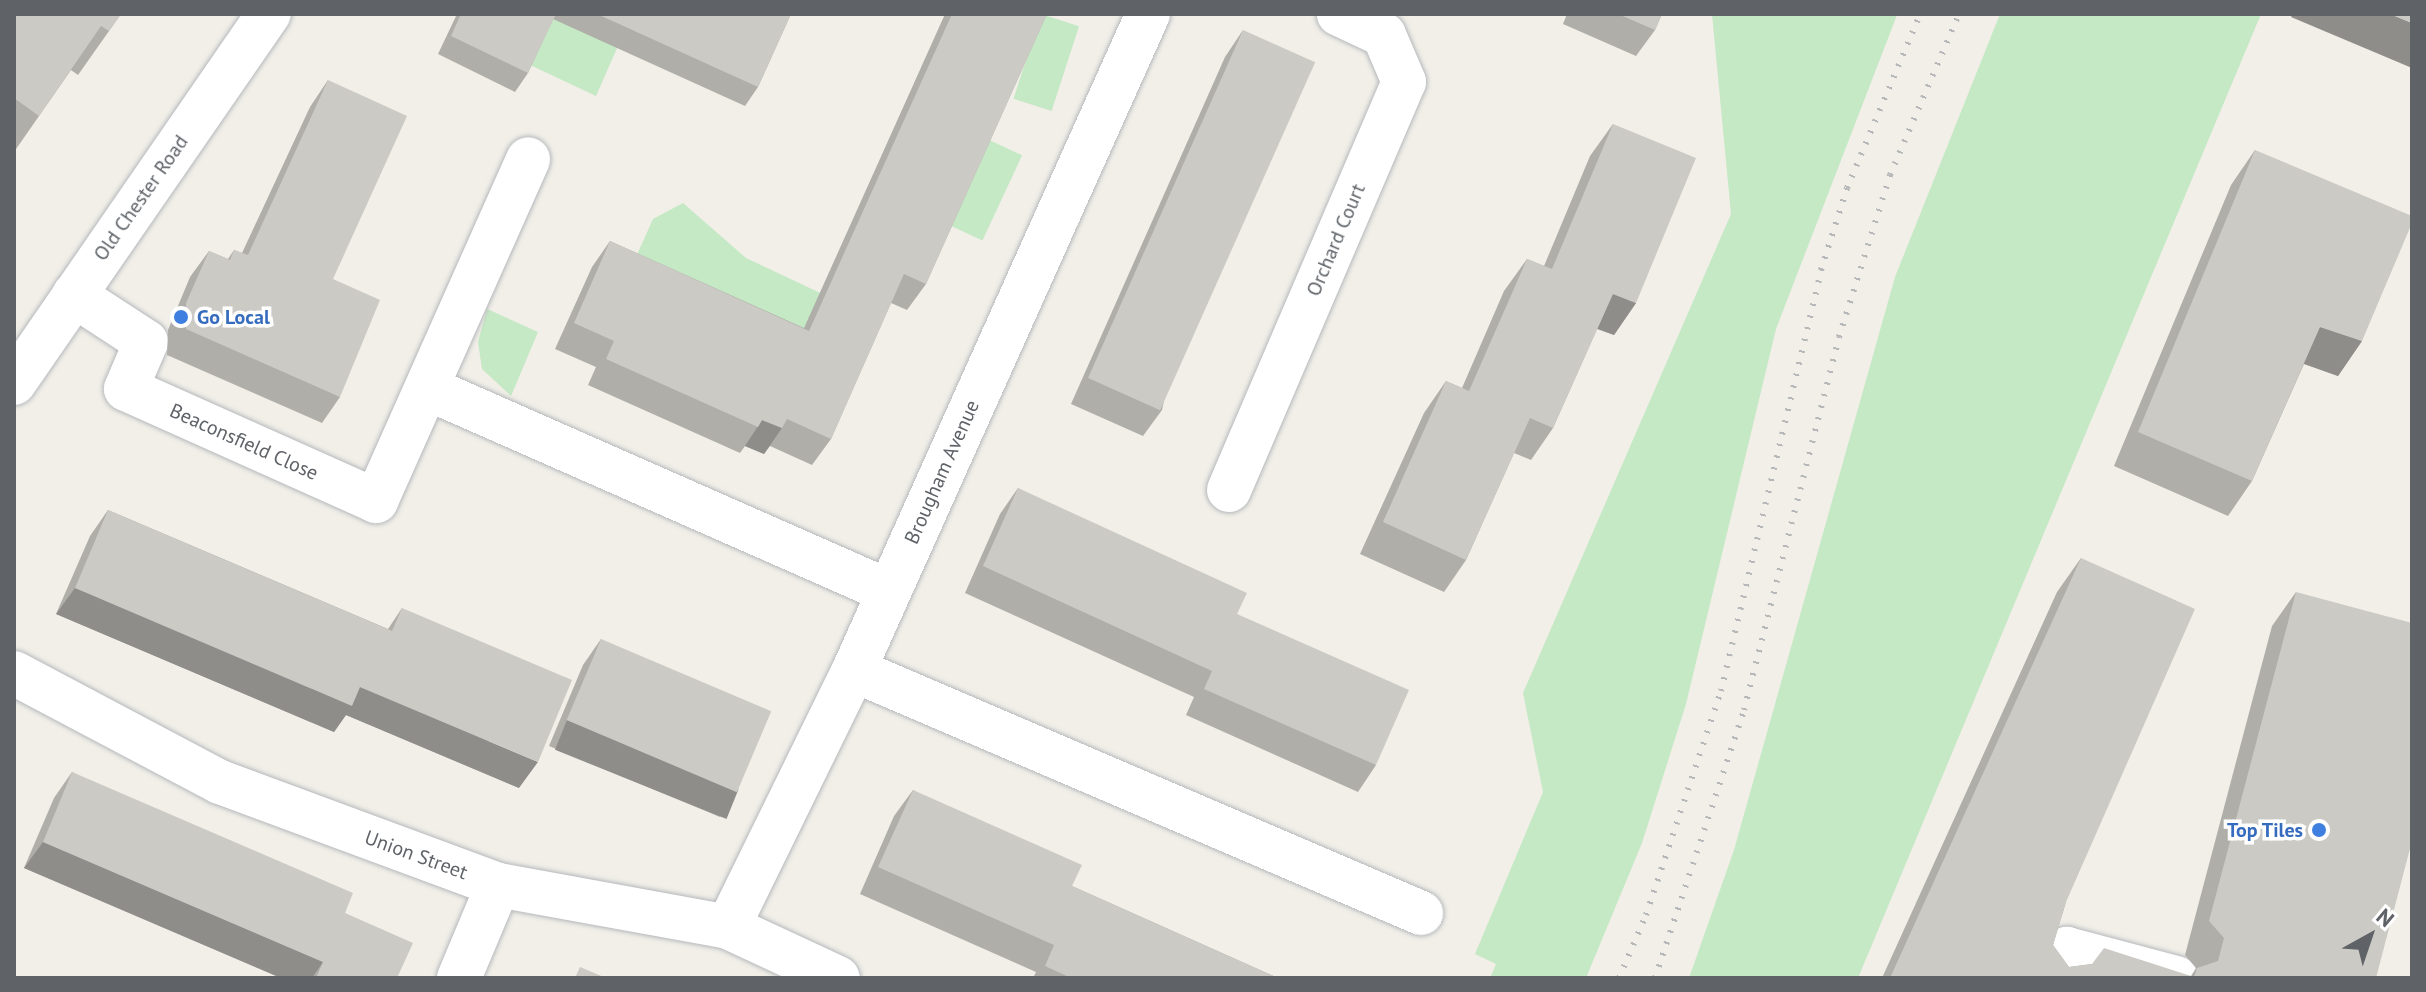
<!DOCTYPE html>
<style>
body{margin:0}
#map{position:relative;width:2426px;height:992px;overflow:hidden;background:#f1efe8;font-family:"PT Sans",sans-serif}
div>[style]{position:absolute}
.green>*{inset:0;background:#c5e8c5;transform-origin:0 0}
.roads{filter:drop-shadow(0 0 2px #b5b8bc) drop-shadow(0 0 2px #b5b8bc)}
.street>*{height:44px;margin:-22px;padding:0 22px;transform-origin:22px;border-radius:22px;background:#fff}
.secondary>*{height:44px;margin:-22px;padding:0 22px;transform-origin:22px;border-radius:22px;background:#fff}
.rail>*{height:6px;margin-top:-3px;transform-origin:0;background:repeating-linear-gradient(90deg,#b6b7b8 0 2px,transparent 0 12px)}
.wall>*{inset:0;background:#afaea9}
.shaded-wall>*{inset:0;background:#8f8d8a;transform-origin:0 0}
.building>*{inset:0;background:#cccac5;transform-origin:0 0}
.dots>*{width:22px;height:22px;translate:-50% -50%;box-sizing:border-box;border:4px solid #fff;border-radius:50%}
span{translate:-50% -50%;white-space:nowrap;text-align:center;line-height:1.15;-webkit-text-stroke:7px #fff;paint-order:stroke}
.street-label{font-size:20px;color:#5f6368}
.shop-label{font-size:20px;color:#366cbe;font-weight:700}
.left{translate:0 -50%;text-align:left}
.right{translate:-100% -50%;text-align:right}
.frame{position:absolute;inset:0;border:16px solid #5f6368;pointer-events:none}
.north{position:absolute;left:2330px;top:896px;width:80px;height:80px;-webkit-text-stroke:6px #fff;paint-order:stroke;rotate:40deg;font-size:22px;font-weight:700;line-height:32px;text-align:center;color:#5f6368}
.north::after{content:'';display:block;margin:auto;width:28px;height:36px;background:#5f6368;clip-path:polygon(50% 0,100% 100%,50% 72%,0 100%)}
</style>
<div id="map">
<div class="green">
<i style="clip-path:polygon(552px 14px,632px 14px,596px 96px,528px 64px)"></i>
<i style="left:1041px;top:14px;width:40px;height:89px;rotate:18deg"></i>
<i style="clip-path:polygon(1712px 14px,1897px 15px,1776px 329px,1686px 704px,1642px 843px,1586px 978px,1490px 978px,1496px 964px,1475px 954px,1543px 792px,1523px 693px,1731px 214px)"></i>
<i style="clip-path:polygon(2000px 14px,2261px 14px,1858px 978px,1689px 978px,1734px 850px,1895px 277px)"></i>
<i style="left:985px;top:138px;width:41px;height:94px;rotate:25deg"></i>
<i style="clip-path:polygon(683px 203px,746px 258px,833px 299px,815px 339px,635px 259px,653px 219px)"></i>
<i style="clip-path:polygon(487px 309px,538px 332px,511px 396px,482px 369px,478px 342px)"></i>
</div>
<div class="roads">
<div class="street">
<i style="left:74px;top:295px;width:86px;rotate:33.1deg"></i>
<i style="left:146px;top:342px;width:51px;rotate:113.1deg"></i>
<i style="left:126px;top:389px;width:274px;rotate:24.1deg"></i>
<i style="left:376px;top:501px;width:374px;rotate:-66deg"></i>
<i style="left:427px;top:388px;width:504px;rotate:23.77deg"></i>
<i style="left:1229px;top:490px;width:444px;rotate:-66.8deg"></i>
<i style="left:1404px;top:82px;width:51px;rotate:-113.1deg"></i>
<i style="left:1384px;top:35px;width:50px;rotate:-155deg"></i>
<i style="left:854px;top:670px;width:617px;rotate:23.2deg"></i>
<i style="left:14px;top:673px;width:233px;rotate:27.9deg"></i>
<i style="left:220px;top:782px;width:296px;rotate:20.3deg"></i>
<i style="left:498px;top:885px;width:234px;rotate:10.3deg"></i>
<i style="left:728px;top:927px;width:121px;rotate:24.9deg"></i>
<i style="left:728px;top:927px;width:286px;rotate:-63.9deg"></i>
<i style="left:854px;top:670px;width:719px;rotate:-65.86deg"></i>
<i style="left:459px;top:978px;width:101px;rotate:-67.2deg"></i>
<i style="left:2054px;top:978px;width:32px;rotate:-66deg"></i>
<i style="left:2067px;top:949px;width:113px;rotate:14.9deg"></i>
</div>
<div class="secondary">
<i style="left:14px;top:383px;width:449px;rotate:-55.4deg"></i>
</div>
</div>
<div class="rail">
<i style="left:1619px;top:978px;width:69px;rotate:-66.8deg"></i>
<i style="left:1646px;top:915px;width:236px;rotate:-71.5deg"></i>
<i style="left:1721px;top:691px;width:433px;rotate:-76.6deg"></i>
<i style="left:1821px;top:270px;width:86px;rotate:-72.4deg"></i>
<i style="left:1847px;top:188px;width:189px;rotate:-67.2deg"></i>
<i style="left:1655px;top:978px;width:282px;rotate:-71.6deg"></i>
<i style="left:1744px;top:710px;width:385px;rotate:-75.7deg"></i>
<i style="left:1839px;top:337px;width:170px;rotate:-72.5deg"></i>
<i style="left:1890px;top:175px;width:175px;rotate:-66.8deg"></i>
</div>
<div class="wall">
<i style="clip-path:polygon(14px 14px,121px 14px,78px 75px,71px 70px,14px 152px)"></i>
<i style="clip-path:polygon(457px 14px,791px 14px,758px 87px,745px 106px,553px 19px,528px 73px,515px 92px,438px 54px)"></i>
<i style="clip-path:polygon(945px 14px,1047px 14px,926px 284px,907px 310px,891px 303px,831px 439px,812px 465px,770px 446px,764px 454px,745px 446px,740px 453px,588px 385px,596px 367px,555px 349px,592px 267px,610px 241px,804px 328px)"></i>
<i style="clip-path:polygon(1567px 14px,1662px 14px,1655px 30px,1636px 56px,1563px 24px)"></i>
<i style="clip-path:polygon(1243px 30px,1162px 410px,1143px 436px,1071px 404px,1225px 57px)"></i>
<i style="clip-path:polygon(328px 80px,333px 279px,340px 397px,322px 423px,167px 355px,168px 330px,190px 277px,209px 251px,228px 259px,234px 250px,242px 253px,310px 107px)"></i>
<i style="clip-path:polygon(1613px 124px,1636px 303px,1614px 335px,1597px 329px,1553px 428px,1531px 460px,1514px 453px,1466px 560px,1444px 592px,1360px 554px,1424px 413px,1446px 381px,1462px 388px,1504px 291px,1527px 259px,1544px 266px,1590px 156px)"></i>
<i style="clip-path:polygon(2255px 150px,2362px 341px,2338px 376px,2304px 364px,2252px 481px,2228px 516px,2114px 466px,2231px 185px)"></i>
<i style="clip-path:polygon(1018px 488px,1237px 614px,1376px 765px,1358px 792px,1186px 715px,1194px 697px,965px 593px,1000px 514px)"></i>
<i style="clip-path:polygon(108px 510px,388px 629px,402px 608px,519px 788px,346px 715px,334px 732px,56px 614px,90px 536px)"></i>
<i style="clip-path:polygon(2081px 558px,2066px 902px,2053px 945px,2069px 967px,2092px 964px,2191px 976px,2196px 968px,2185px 955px,2272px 626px,2296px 592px,2376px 978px,1882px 978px,2057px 592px)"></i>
<i style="clip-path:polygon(601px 639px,738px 790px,720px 817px,549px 746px,583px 665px)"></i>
<i style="clip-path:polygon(72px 772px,345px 913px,397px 978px,281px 978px,24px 868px,54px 798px)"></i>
<i style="clip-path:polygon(913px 790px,1072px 886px,1278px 978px,1033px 978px,1036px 972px,860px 894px,894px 816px)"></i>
</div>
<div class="shaded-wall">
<i style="clip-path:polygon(2293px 14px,2390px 14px,2412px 23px,2412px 68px,2291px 17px)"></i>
<i style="clip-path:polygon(1613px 294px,1636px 303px,1614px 335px,1590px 326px)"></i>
<i style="clip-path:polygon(2320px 327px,2362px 341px,2338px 376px,2296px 361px)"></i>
<i style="clip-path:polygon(762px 420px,782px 428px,764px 454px,745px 446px)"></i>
<i style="clip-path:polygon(75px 588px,360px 687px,538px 762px,519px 788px,346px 715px,334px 732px,56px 614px)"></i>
<i style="left:567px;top:720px;width:185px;height:32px;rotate:22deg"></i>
<i style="clip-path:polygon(43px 842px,323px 962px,312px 978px,281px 978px,24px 868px)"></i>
</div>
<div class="building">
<i style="clip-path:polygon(14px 14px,121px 14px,109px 31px,101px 26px,39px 116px,14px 98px)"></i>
<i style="clip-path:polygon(461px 14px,556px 14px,528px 73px,451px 36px)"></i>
<i style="clip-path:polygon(597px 14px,791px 14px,758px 87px)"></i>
<i style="clip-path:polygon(952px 14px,1047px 14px,926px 284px,904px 274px,831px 439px,787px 419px,782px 428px,762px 420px,758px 427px,606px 359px,614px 341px,574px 323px,610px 241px,809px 331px)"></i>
<i style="clip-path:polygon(1618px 14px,1662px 14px,1655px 30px)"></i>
<i style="clip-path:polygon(2390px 14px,2412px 14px,2412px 23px)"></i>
<i style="left:1243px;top:30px;width:79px;height:381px;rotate:24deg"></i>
<i style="clip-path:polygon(328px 80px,407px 116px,333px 279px,380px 300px,340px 397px,186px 329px,186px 303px,209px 251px,230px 260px,234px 250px,248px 255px)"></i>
<i style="clip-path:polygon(1613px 124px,1696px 158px,1636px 303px,1613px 294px,1553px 428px,1530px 418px,1466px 560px,1383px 522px,1446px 381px,1469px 391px,1527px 259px,1552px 269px)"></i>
<i style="clip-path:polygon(2255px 150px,2412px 216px,2412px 223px,2362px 341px,2320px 327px,2252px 481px,2138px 432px)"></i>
<i style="clip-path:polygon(1018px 488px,1247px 593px,1237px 614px,1409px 690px,1376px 765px,1204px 689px,1212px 671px,983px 566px)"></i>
<i style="clip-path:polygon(108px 510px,392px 631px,402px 608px,572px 680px,538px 762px,360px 687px,352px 706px,75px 588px)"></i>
<i style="clip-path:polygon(2081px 558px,2195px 609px,2066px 902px,2053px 945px,2069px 967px,2092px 964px,2104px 948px,2194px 977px,2197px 968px,2218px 961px,2224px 938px,2209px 921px,2296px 592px,2412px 623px,2412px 841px,2376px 978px,1890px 978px)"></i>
<i style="left:601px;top:639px;width:185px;height:88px;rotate:23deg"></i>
<i style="clip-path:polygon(72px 772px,353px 893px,345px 913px,413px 943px,397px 978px,316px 978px,323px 962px,43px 842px)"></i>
<i style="clip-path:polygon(913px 790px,1082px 865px,1072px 886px,1278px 978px,1071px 978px,1045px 966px,1054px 945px,878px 867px)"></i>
<i style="clip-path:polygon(580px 967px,606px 978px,575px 978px)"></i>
</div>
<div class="dots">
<i style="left:181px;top:317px;background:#3f7fe0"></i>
<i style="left:2319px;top:830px;background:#3f7fe0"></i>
</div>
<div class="street-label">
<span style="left:141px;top:198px;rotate:-55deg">Old Chester Road</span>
<span style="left:1336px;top:240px;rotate:-67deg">Orchard Court</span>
<span style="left:244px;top:442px;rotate:24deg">Beaconsfield Close</span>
<span style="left:942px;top:472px;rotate:-66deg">Brougham Avenue</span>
<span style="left:416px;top:855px;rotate:20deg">Union Street</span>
</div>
<div class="shop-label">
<span class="left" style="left:197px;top:317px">Go Local</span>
<span class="right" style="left:2303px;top:830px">Top Tiles</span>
</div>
<div class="frame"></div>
<div class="north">N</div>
</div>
